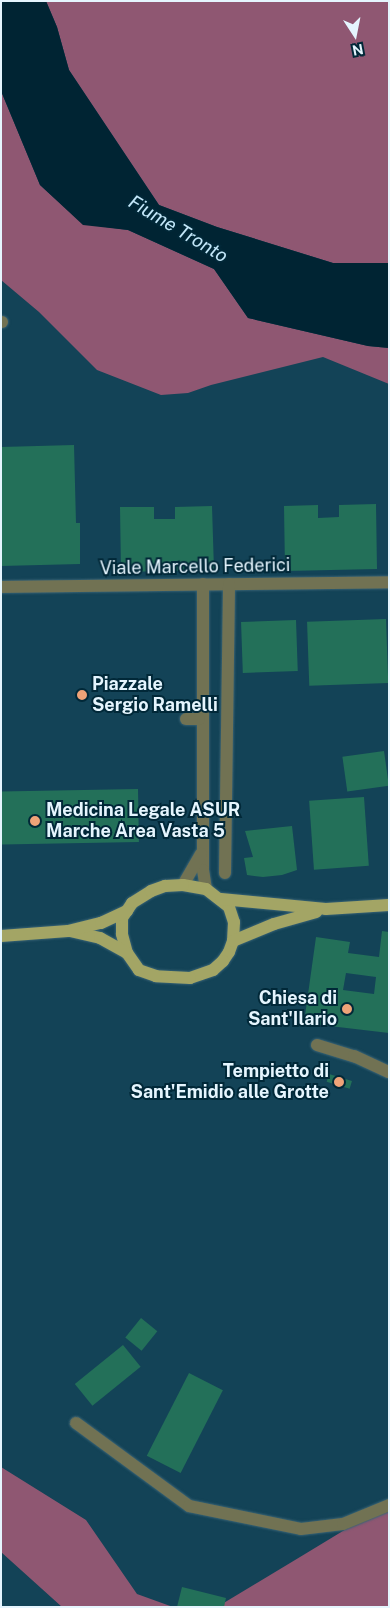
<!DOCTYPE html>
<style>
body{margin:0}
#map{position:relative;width:390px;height:1608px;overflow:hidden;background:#134357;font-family:"Public Sans",sans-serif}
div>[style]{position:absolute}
.forest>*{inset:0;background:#8f5772}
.water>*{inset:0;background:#002433}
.building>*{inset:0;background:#237059;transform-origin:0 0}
.roads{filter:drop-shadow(0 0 1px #396375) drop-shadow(0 0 1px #396375)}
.minor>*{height:12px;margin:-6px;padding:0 6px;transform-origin:6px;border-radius:6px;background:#717253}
.major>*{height:12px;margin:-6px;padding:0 6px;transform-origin:6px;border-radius:6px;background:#a3a565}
.dots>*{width:14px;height:14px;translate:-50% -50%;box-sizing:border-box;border:2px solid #012838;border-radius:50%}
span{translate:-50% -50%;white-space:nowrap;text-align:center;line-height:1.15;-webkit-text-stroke:4px #012838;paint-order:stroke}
.street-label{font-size:18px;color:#e5f5fe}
.poi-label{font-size:18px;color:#e5f5fe;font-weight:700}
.left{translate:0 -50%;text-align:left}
.right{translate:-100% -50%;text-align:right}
.water-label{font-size:19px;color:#c3e7f9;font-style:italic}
.frame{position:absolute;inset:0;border:2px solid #e5f5fe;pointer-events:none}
.north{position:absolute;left:330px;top:10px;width:50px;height:50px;-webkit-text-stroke:4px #012838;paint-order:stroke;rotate:169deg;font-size:14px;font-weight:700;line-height:20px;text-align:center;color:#e5f5fe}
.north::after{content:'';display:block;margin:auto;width:18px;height:22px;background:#e5f5fe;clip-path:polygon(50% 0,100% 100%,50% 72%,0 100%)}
</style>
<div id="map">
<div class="forest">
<i style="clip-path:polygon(46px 1px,389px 1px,389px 263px,333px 263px,217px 227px,159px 205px,69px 70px,57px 27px)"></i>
<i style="clip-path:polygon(1px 91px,40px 185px,83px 224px,128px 230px,214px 269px,248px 318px,368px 346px,389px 348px,389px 384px,323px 357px,211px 385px,188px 393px,161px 395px,97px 370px,39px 312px,1px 280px)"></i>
<i style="clip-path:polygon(1px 1467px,86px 1520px,137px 1594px,173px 1607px,62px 1607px,1px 1552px)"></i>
<i style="clip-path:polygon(389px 1503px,389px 1607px,217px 1607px,305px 1554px)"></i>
</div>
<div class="water">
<i style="clip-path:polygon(1px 1px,46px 1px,57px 27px,69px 70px,159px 205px,217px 227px,333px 263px,389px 263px,389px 348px,368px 346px,248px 318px,214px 269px,128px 230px,83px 225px,40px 185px,1px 91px)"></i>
</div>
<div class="building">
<i style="clip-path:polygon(74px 445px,76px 523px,80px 523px,80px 564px,1px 566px,1px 447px)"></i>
<i style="clip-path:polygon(376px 504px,377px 569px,285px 571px,284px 506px,318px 505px,318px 518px,339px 517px,339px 505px)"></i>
<i style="clip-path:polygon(212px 506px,214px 570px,121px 572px,120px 507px,154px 507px,154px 519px,175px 519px,175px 507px)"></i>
<i style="left:386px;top:619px;width:64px;height:79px;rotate:88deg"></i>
<i style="left:296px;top:620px;width:51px;height:55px;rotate:88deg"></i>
<i style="left:384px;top:751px;width:35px;height:42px;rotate:82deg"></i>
<i style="left:138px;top:789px;width:53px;height:137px;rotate:89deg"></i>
<i style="left:364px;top:797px;width:69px;height:55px;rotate:86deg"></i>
<i style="clip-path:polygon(292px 826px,297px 870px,282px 875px,263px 877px,247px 875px,244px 858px,253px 857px,245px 831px)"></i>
<i style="clip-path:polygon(evenodd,382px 931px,389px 932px,389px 1033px,304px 1023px,316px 937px,350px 942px,348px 953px,379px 957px,382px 931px,346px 973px,376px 977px,374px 994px,343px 990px,346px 973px)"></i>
<i style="left:329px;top:1074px;width:24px;height:8px;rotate:17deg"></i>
<i style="left:141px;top:1318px;width:21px;height:25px;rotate:39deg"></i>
<i style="left:123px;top:1345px;width:28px;height:62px;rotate:51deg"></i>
<i style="left:189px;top:1373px;width:38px;height:93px;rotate:27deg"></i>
<i style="clip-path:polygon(182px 1587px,226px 1598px,224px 1607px,177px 1607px)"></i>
</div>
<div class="roads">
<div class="minor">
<i style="left:1px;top:322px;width:1px"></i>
<i style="left:203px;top:584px;width:286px;rotate:90deg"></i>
<i style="left:203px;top:870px;width:19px;rotate:81deg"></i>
<i style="left:1px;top:587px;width:388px;rotate:-0.7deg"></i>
<i style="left:186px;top:719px;width:13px"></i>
<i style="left:225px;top:873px;width:289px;rotate:-89.2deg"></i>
<i style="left:183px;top:885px;width:36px;rotate:-60deg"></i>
<i style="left:317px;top:1045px;width:39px;rotate:17deg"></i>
<i style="left:354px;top:1056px;width:38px;rotate:25deg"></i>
<i style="left:76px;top:1423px;width:140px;rotate:36.3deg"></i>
<i style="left:189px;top:1506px;width:114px;rotate:11.6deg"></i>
<i style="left:301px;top:1529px;width:42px;rotate:-6.8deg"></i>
<i style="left:343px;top:1524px;width:50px;rotate:-22.4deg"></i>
</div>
<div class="major">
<i style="left:183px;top:885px;width:23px;rotate:10deg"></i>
<i style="left:206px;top:889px;width:29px;rotate:38deg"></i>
<i style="left:229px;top:907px;width:16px;rotate:72deg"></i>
<i style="left:234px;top:922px;width:19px;rotate:93deg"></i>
<i style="left:233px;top:941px;width:12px;rotate:110deg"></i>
<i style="left:229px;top:952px;width:11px;rotate:124deg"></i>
<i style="left:223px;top:961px;width:13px;rotate:138deg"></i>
<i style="left:213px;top:970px;width:24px;rotate:161deg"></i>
<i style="left:190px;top:978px;width:34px;rotate:-177deg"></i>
<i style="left:156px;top:976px;width:18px;rotate:-161deg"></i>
<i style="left:139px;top:970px;width:21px;rotate:-125deg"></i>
<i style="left:127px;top:953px;width:20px;rotate:-105deg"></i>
<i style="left:122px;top:934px;width:16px;rotate:-90deg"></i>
<i style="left:122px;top:918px;width:18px;rotate:-56deg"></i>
<i style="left:132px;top:903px;width:22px;rotate:-32deg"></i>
<i style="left:151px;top:891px;width:15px;rotate:-20deg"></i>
<i style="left:165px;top:886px;width:18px;rotate:-3deg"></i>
<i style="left:221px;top:899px;width:105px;rotate:5.4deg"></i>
<i style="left:326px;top:909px;width:63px;rotate:-3.6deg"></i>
<i style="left:70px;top:931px;width:31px;rotate:13deg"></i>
<i style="left:100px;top:938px;width:31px;rotate:29deg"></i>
<i style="left:1px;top:936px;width:67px;rotate:-4.3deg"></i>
<i style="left:68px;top:931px;width:34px;rotate:-14deg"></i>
<i style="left:101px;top:923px;width:29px;rotate:-25deg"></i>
<i style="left:233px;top:941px;width:44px;rotate:-22.5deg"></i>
<i style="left:274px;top:924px;width:44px;rotate:-15.9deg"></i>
</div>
</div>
<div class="dots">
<i style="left:82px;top:695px;background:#efa378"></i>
<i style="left:35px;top:821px;background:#efa378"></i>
<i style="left:347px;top:1009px;background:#efa378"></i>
<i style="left:339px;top:1082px;background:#efa378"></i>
</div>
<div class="street-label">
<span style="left:195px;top:567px;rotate:-1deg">Viale Marcello Federici</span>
</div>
<div class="poi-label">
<span class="left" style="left:92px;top:695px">Piazzale<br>Sergio Ramelli</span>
<span class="left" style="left:46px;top:821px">Medicina Legale ASUR<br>Marche Area Vasta 5</span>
<span class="right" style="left:337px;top:1009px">Chiesa di<br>Sant'Ilario</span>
<span class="right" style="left:329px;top:1082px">Tempietto di<br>Sant'Emidio alle Grotte</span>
</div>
<div class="water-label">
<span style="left:178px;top:229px;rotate:31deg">Fiume Tronto</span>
</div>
<div class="frame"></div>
<div class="north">N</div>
</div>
